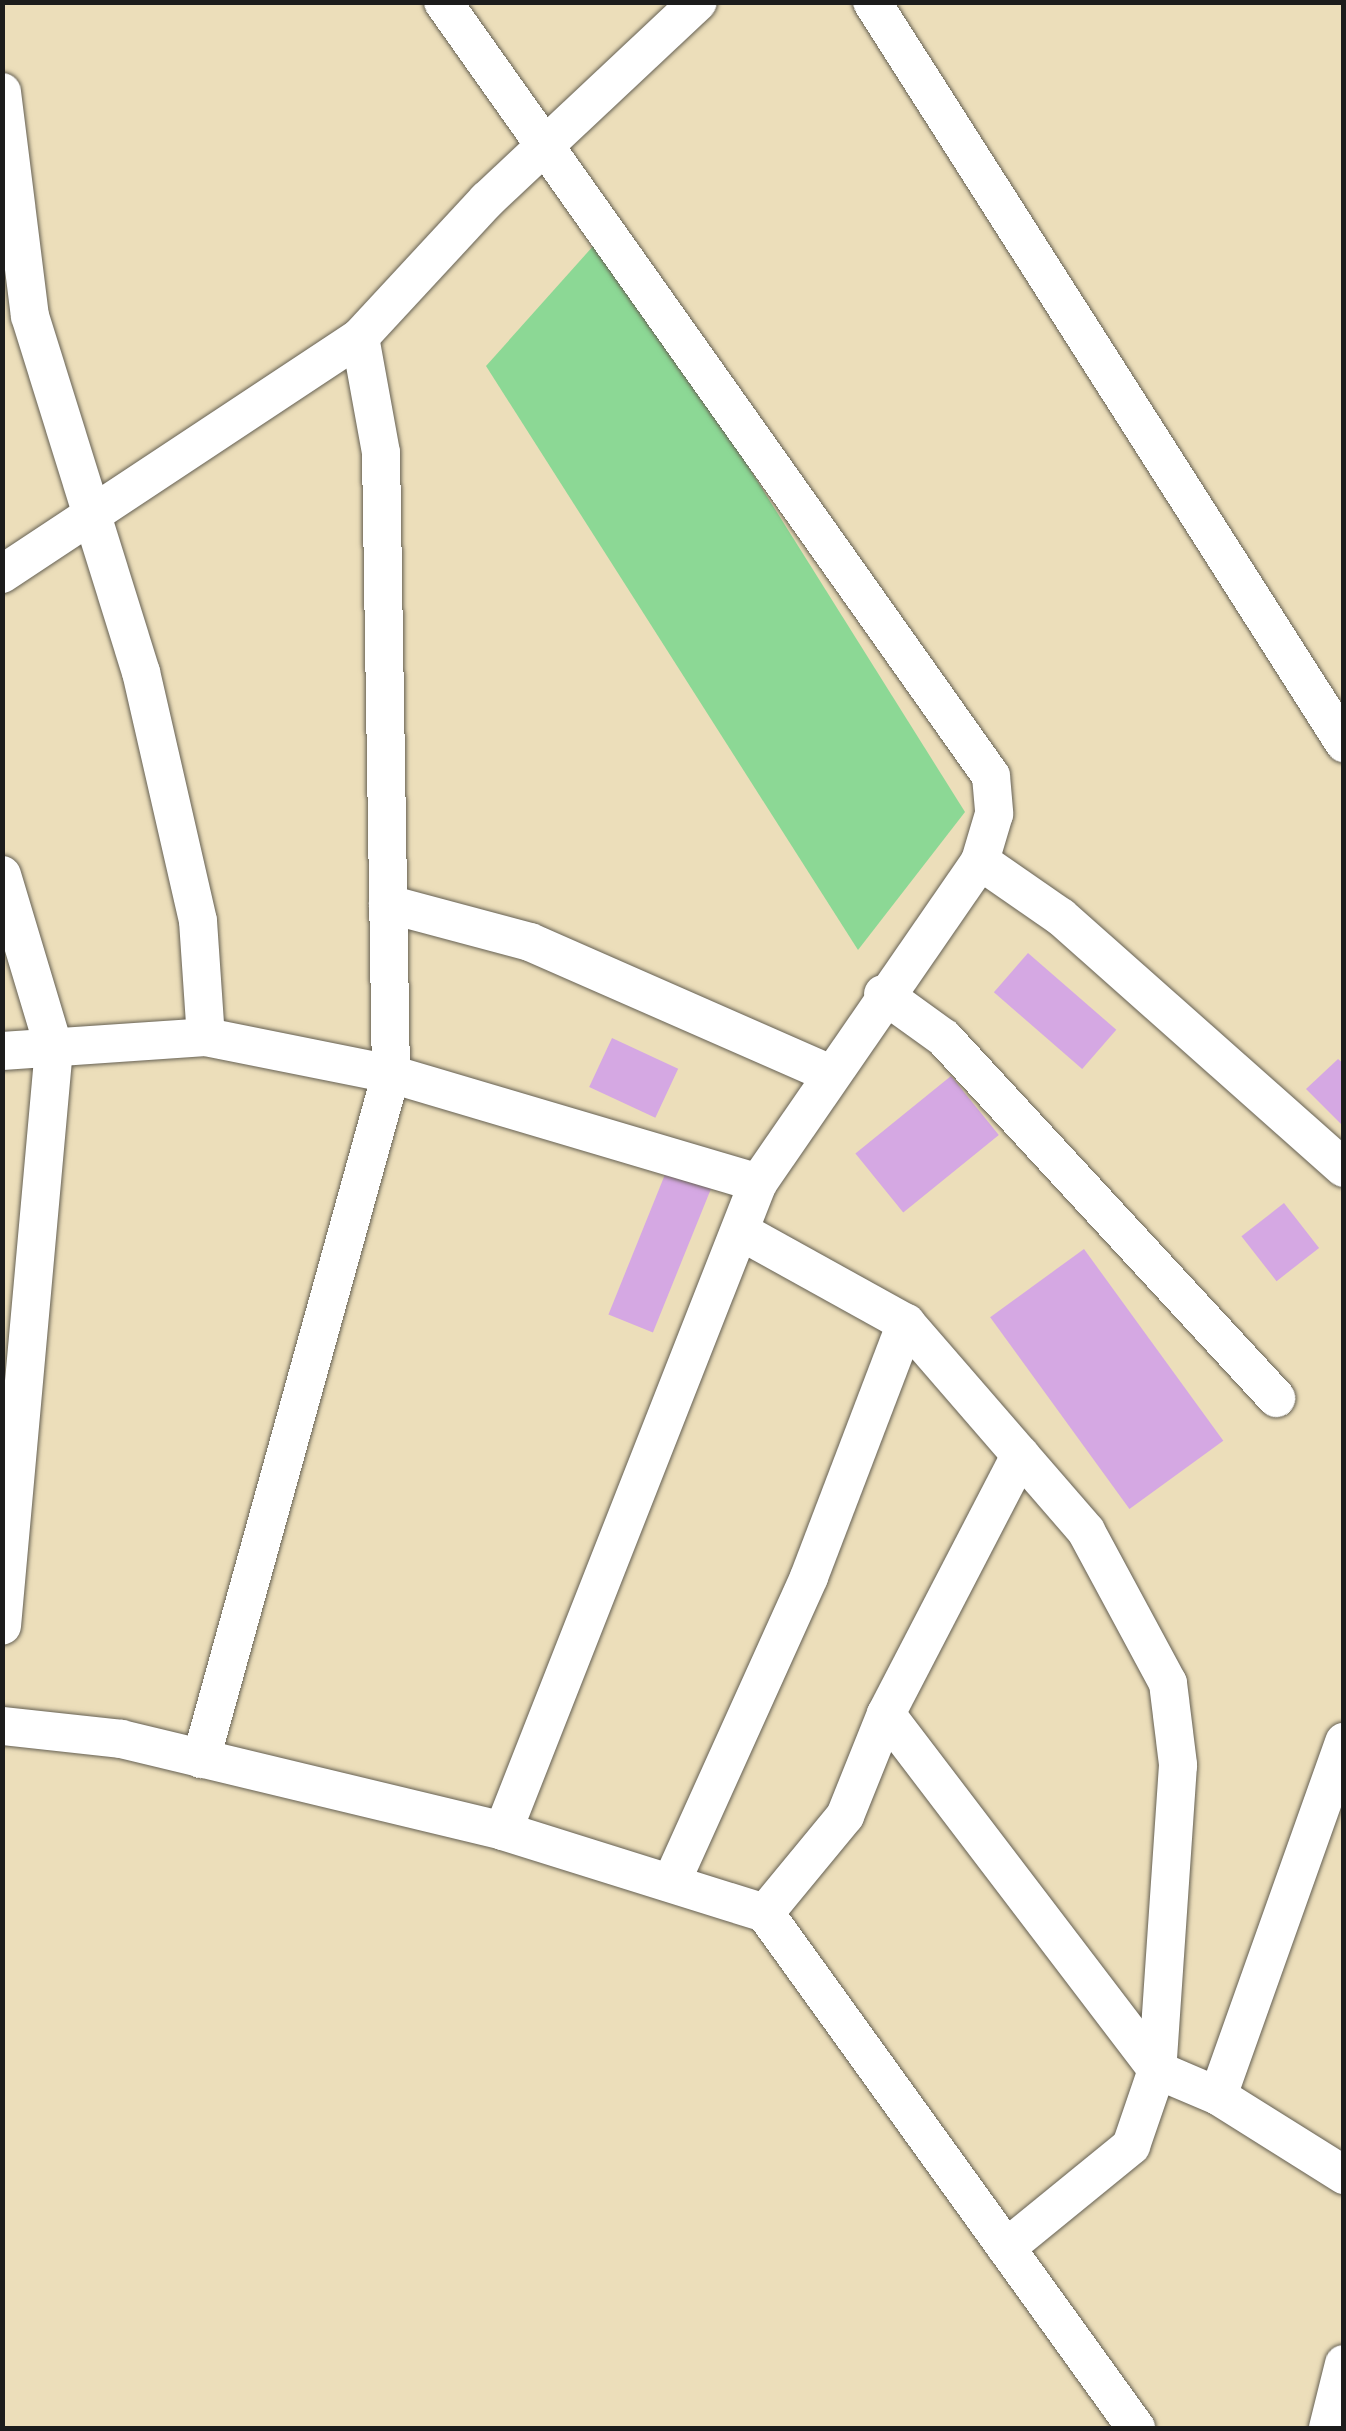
<!DOCTYPE html>
<style>
body{margin:0}
#map{position:relative;width:1346px;height:2431px;overflow:hidden;background:#ecdeba;font-family:"Shantell Sans",sans-serif}
div>[style]{position:absolute}
.green>*{inset:0;background:#8cd895}
.building>*{inset:0;background:#d5a8e3;transform-origin:0 0}
.roads{filter:drop-shadow(0 0 2px #656053) drop-shadow(0 0 2px #656053)}
.minor>*{height:38px;margin:-19px;padding:0 19px;transform-origin:19px;border-radius:19px;background:#fff}
span{translate:-50% -50%;white-space:nowrap;text-align:center;line-height:1.15;-webkit-text-stroke:8px #fcf5e5;paint-order:stroke}
.frame{position:absolute;inset:0;border:5px solid #1c1c1c;pointer-events:none}
</style>
<div id="map">
<div class="green">
<i style="clip-path:polygon(603px 235px,965px 812px,858px 950px,486px 366px)"></i>
</div>
<div class="building">
<i style="left:1028px;top:953px;width:117px;height:52px;rotate:41deg"></i>
<i style="left:612px;top:1038px;width:73px;height:54px;rotate:25deg"></i>
<i style="clip-path:polygon(1338px 1059px,1344px 1064px,1344px 1127px,1306px 1089px)"></i>
<i style="left:951px;top:1076px;width:76px;height:123px;rotate:51deg"></i>
<i style="left:668px;top:1167px;width:48px;height:159px;rotate:22deg"></i>
<i style="left:1284px;top:1203px;width:57px;height:54px;rotate:52deg"></i>
<i style="left:1084px;top:1249px;width:237px;height:116px;rotate:54deg"></i>
</div>
<div class="roads">
<div class="minor">
<i style="left:443px;top:2px;width:948px;rotate:54.7deg"></i>
<i style="left:991px;top:776px;width:38px;rotate:85deg"></i>
<i style="left:994px;top:814px;width:49px;rotate:106.6deg"></i>
<i style="left:872px;top:2px;width:879px;rotate:57.5deg"></i>
<i style="left:2px;top:92px;width:226px;rotate:82.9deg"></i>
<i style="left:30px;top:316px;width:373px;rotate:72.7deg"></i>
<i style="left:141px;top:672px;width:255px;rotate:77.1deg"></i>
<i style="left:198px;top:921px;width:116px;rotate:86.1deg"></i>
<i style="left:360px;top:337px;width:187px;rotate:-47.2deg"></i>
<i style="left:487px;top:200px;width:289px;rotate:-43.2deg"></i>
<i style="left:2px;top:574px;width:429px;rotate:-33.5deg"></i>
<i style="left:360px;top:337px;width:118px;rotate:79.7deg"></i>
<i style="left:381px;top:453px;width:621px;rotate:89.08deg"></i>
<i style="left:391px;top:1074px;width:711px;rotate:105.5deg"></i>
<i style="left:2px;top:875px;width:181px;rotate:73.3deg"></i>
<i style="left:54px;top:1048px;width:580px;rotate:95.14deg"></i>
<i style="left:388px;top:904px;width:147px;rotate:15deg"></i>
<i style="left:530px;top:942px;width:328px;rotate:23.7deg"></i>
<i style="left:883px;top:994px;width:75px;rotate:35.8deg"></i>
<i style="left:944px;top:1038px;width:490px;rotate:47.3deg"></i>
<i style="left:2px;top:1051px;width:204px;rotate:-3.9deg"></i>
<i style="left:206px;top:1037px;width:189px;rotate:11.3deg"></i>
<i style="left:391px;top:1074px;width:383px;rotate:16.5deg"></i>
<i style="left:740px;top:1231px;width:190px;rotate:29deg"></i>
<i style="left:906px;top:1323px;width:275px;rotate:49.1deg"></i>
<i style="left:1086px;top:1531px;width:173px;rotate:61.7deg"></i>
<i style="left:1168px;top:1683px;width:83px;rotate:83deg"></i>
<i style="left:1178px;top:1765px;width:306px;rotate:93.9deg"></i>
<i style="left:1157px;top:2070px;width:80px;rotate:108.9deg"></i>
<i style="left:1131px;top:2146px;width:161px;rotate:140.8deg"></i>
<i style="left:886px;top:1714px;width:447px;rotate:52.7deg"></i>
<i style="left:1157px;top:2070px;width:66px;rotate:23.1deg"></i>
<i style="left:1218px;top:2096px;width:149px;rotate:32.1deg"></i>
<i style="left:2px;top:1726px;width:120px;rotate:6.2deg"></i>
<i style="left:121px;top:1739px;width:393px;rotate:13.5deg"></i>
<i style="left:503px;top:1831px;width:275px;rotate:17.4deg"></i>
<i style="left:765px;top:1913px;width:635px;rotate:54.23deg"></i>
<i style="left:503px;top:1831px;width:696px;rotate:-68.52deg"></i>
<i style="left:758px;top:1183px;width:391px;rotate:-55.4deg"></i>
<i style="left:980px;top:861px;width:98px;rotate:34.7deg"></i>
<i style="left:1061px;top:917px;width:378px;rotate:41.6deg"></i>
<i style="left:671px;top:1883px;width:336px;rotate:-65.7deg"></i>
<i style="left:809px;top:1577px;width:272px;rotate:-69.1deg"></i>
<i style="left:765px;top:1913px;width:126px;rotate:-50.5deg"></i>
<i style="left:845px;top:1816px;width:110px;rotate:-68.1deg"></i>
<i style="left:886px;top:1714px;width:292px;rotate:-62.6deg"></i>
<i style="left:1218px;top:2096px;width:376px;rotate:-70.4deg"></i>
<i style="left:1328px;top:2428px;width:66px;rotate:-76deg"></i>
</div>
</div>
<div class="frame"></div>
</div>
